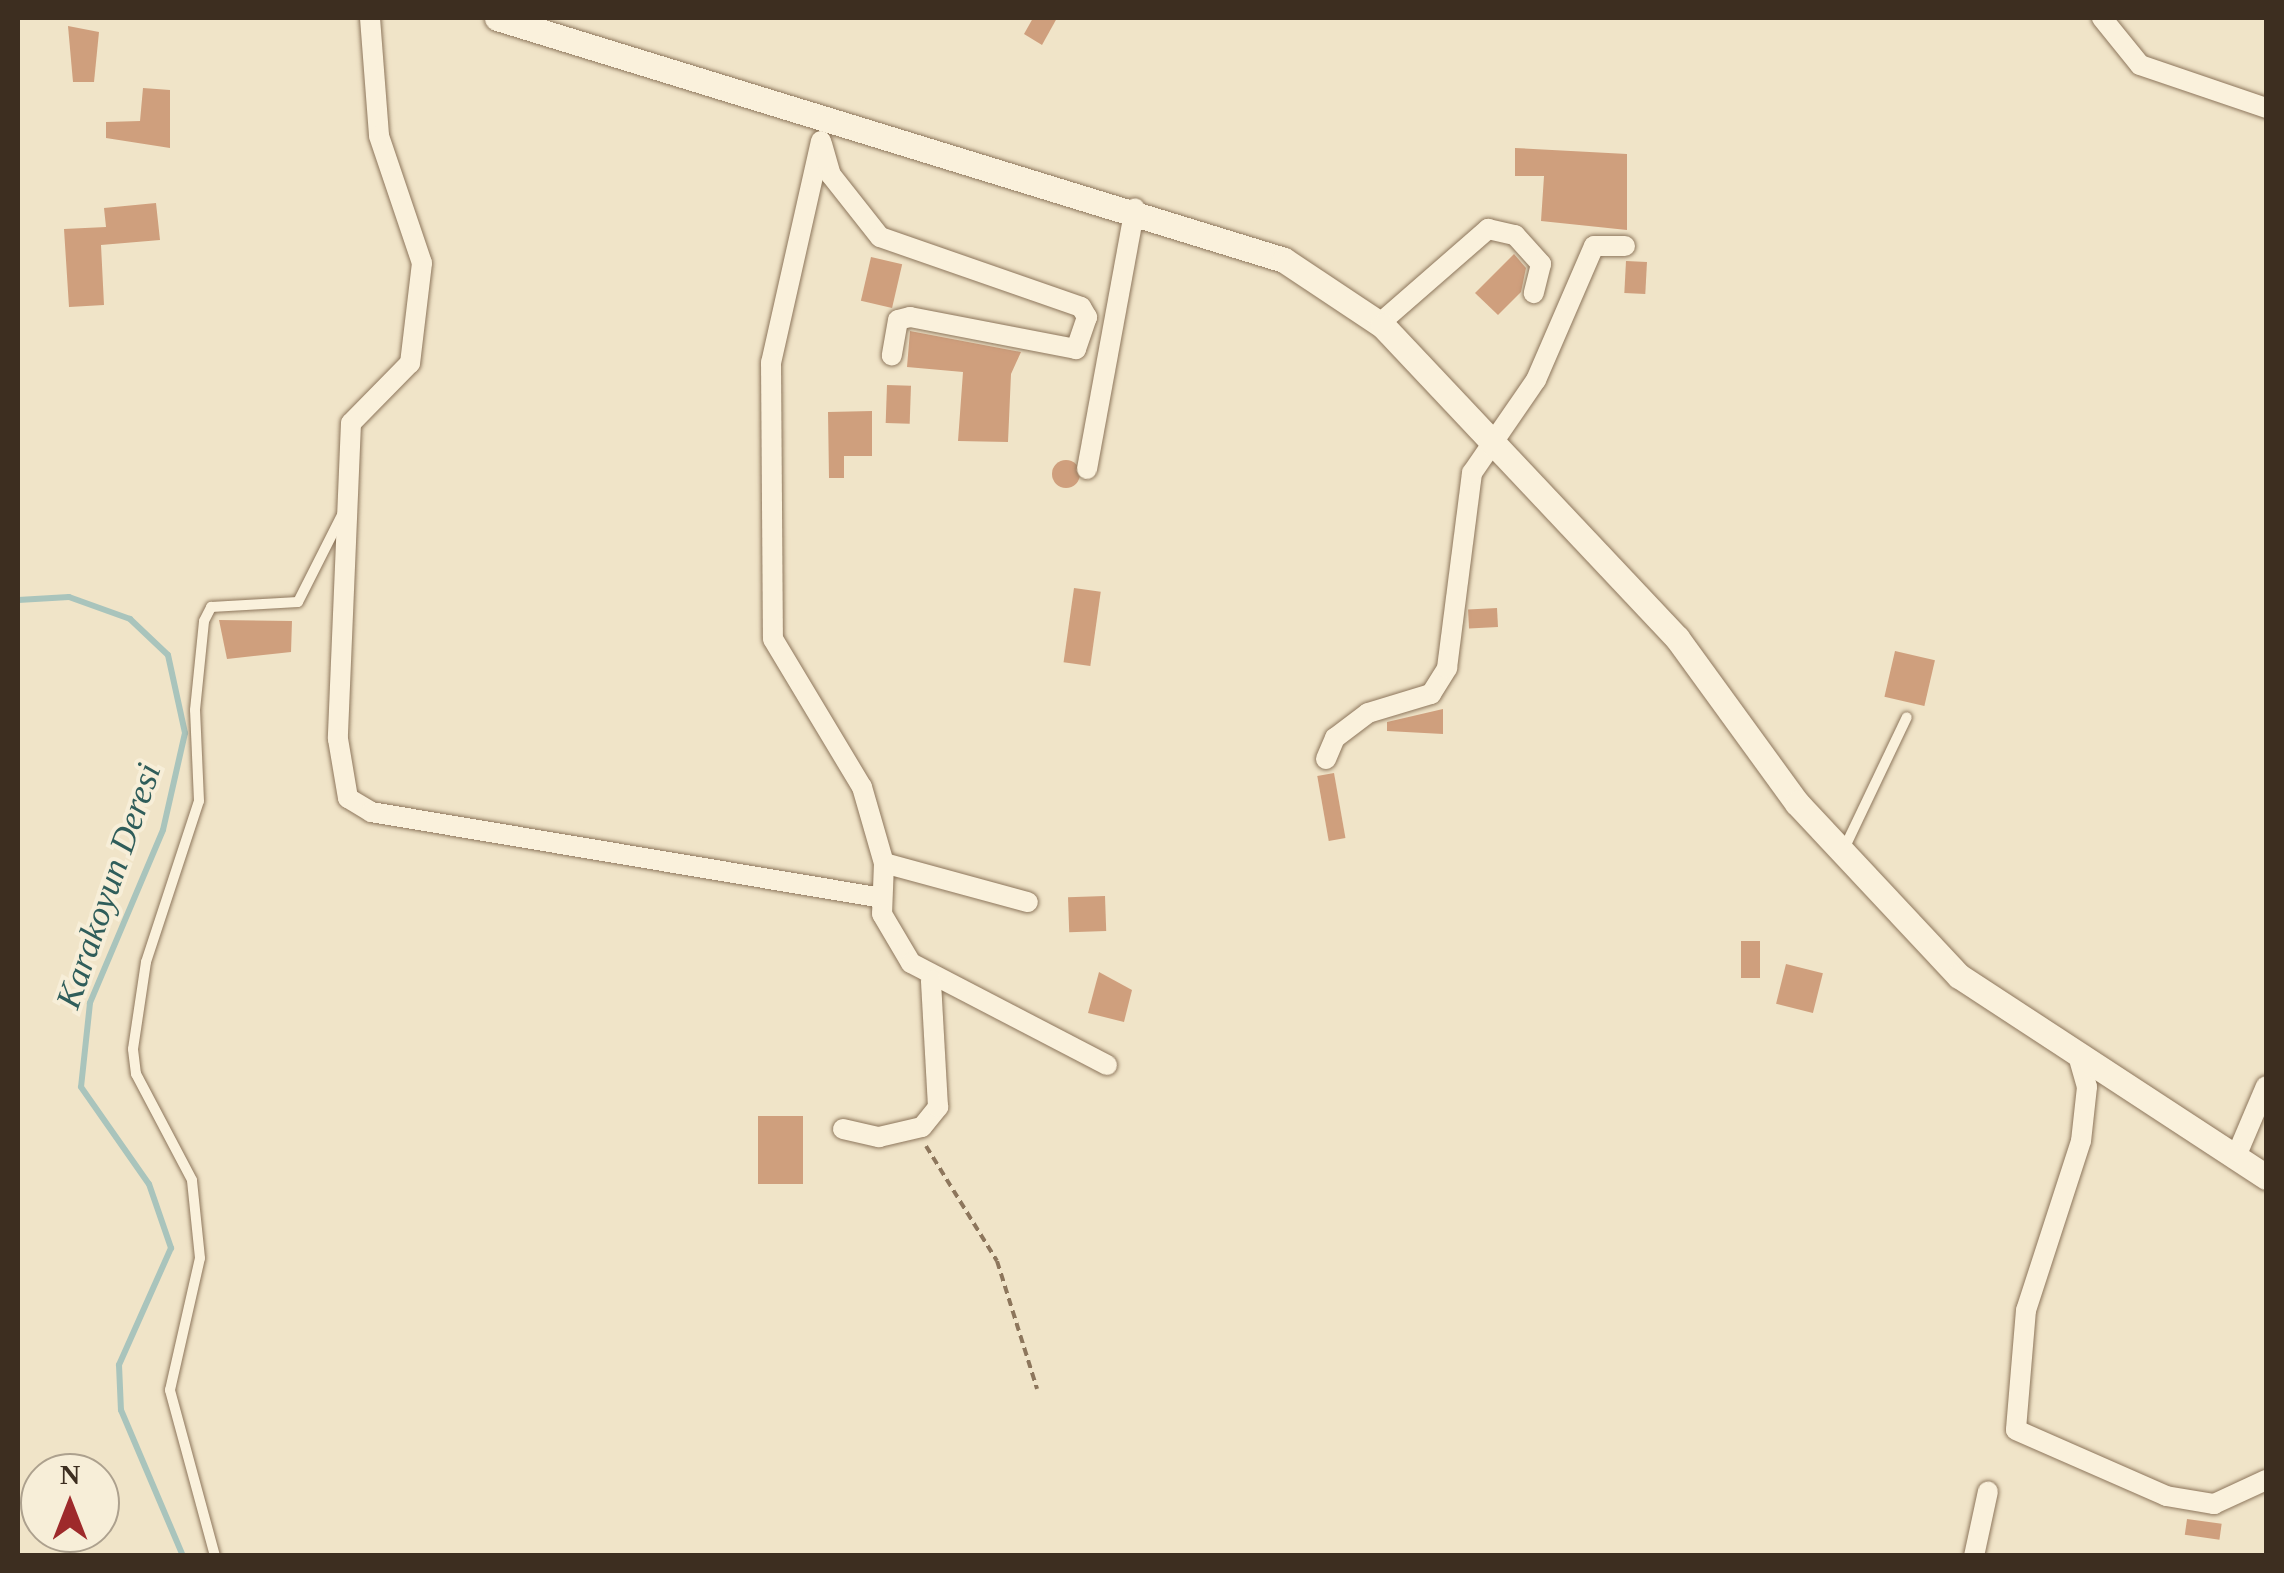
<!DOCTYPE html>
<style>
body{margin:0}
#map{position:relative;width:2284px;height:1573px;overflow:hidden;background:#f0e4c8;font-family:Georgia,serif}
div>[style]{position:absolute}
.stream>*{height:6px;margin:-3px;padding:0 3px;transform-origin:3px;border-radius:3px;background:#a9c4bc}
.building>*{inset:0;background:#cf9f7d;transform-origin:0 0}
.round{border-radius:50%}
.path>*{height:4px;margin-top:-2px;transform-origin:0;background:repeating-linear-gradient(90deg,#8d765c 0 8px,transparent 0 13px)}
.roads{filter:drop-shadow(0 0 2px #8d765c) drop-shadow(0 0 2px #8d765c)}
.service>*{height:10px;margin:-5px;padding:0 5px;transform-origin:5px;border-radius:5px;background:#faf1dc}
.minor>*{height:20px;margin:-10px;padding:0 10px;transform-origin:10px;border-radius:10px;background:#faf1dc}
.tertiary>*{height:25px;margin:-12.5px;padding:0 12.5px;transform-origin:12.5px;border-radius:12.5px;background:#faf1dc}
span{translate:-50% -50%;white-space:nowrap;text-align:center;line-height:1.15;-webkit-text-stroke:8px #f7eed8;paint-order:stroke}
.water-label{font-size:35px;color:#2f5d5a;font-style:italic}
.frame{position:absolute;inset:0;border:20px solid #3d2e20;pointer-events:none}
.north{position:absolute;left:20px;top:1453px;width:100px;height:100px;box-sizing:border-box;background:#f7eed8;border:2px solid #ada18e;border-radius:50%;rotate:0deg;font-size:28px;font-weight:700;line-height:40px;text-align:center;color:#3d2e20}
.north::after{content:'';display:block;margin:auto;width:35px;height:45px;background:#9e2a2b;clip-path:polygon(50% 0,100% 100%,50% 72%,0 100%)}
</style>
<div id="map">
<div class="stream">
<i style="left:18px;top:600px;width:51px;rotate:-3.4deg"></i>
<i style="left:69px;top:597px;width:65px;rotate:19.8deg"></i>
<i style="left:130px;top:619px;width:52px;rotate:43.5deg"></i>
<i style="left:168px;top:655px;width:80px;rotate:77.7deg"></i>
<i style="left:185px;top:733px;width:99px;rotate:102.8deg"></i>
<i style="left:163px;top:830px;width:188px;rotate:112.9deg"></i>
<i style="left:90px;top:1003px;width:84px;rotate:96.1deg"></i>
<i style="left:81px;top:1087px;width:118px;rotate:55deg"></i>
<i style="left:149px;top:1184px;width:68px;rotate:71deg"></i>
<i style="left:171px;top:1248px;width:128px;rotate:114deg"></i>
<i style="left:119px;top:1365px;width:45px;rotate:87.5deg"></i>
<i style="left:121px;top:1410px;width:159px;rotate:67deg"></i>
</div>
<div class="building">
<i style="clip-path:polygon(1033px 18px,1057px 18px,1042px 45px,1024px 34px)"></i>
<i style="clip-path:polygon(68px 26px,99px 32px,94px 82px,73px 82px)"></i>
<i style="clip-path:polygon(143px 88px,170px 90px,170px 148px,106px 138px,106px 122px,140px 121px)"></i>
<i style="clip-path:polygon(1515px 148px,1627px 154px,1627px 230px,1541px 221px,1544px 176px,1515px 176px)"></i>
<i style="clip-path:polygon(156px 203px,160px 240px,101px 245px,104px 305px,69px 307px,64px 229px,106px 227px,104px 208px)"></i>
<i style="clip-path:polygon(1514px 254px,1526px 268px,1521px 292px,1498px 315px,1475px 293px)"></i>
<i style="left:871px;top:257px;width:32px;height:45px;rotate:13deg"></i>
<i style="left:1626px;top:261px;width:21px;height:32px;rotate:3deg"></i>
<i style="clip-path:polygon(910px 331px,1021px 352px,1011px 374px,1008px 442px,958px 441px,963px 372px,907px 367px)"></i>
<i style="left:887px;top:385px;width:24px;height:38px;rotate:2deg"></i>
<i style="clip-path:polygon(872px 411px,872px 456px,844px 456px,844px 478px,829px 478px,828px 412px)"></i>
<i class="round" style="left:1052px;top:460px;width:28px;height:28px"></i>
<i style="left:1074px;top:588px;width:27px;height:75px;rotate:8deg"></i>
<i style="left:1497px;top:608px;width:19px;height:29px;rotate:87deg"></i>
<i style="clip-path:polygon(219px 620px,292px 621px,291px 652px,227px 659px)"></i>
<i style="left:1895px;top:651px;width:41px;height:47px;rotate:13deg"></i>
<i style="clip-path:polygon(1443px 709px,1443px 734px,1387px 731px,1387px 722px)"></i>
<i style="left:1334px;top:773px;width:66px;height:17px;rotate:80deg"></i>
<i style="left:1105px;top:896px;width:35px;height:37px;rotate:88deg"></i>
<i style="left:1741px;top:941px;width:19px;height:37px"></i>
<i style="left:1786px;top:964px;width:38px;height:41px;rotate:14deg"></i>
<i style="clip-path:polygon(1099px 972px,1132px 990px,1124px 1022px,1088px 1013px)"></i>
<i style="left:758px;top:1116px;width:45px;height:68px"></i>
<i style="left:2187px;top:1519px;width:35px;height:16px;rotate:8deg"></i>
</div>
<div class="path">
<i style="left:926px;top:1146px;width:135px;rotate:58.3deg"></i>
<i style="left:997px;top:1261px;width:134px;rotate:72.6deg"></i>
</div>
<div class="roads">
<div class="service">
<i style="left:1843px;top:851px;width:148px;rotate:-64.5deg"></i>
<i style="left:215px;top:1556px;width:172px;rotate:-105.2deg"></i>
<i style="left:170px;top:1390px;width:135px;rotate:-77.2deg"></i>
<i style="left:200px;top:1258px;width:78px;rotate:-95.9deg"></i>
<i style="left:192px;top:1180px;width:120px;rotate:-117.8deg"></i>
<i style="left:136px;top:1074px;width:25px;rotate:-97deg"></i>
<i style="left:133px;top:1049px;width:88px;rotate:-81.5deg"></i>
<i style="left:146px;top:962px;width:169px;rotate:-71.8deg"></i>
<i style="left:199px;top:801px;width:91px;rotate:-92.5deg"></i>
<i style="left:195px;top:710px;width:89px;rotate:-84.2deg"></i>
<i style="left:204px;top:621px;width:16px;rotate:-63deg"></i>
<i style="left:211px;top:607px;width:87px;rotate:-3.3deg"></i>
<i style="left:298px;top:602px;width:100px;rotate:-63.2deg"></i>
</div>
<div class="minor">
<i style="left:370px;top:18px;width:118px;rotate:85.6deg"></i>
<i style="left:379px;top:136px;width:134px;rotate:71.3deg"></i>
<i style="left:422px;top:263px;width:101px;rotate:96.8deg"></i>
<i style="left:410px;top:363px;width:84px;rotate:134.5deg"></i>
<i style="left:351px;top:423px;width:316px;rotate:92.4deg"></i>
<i style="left:338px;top:739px;width:60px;rotate:80.4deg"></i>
<i style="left:348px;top:798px;width:27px;rotate:31deg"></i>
<i style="left:371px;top:812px;width:518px;rotate:9.55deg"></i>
<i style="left:2102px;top:18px;width:60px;rotate:51deg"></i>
<i style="left:2140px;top:65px;width:133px;rotate:18.8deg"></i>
<i style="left:821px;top:141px;width:227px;rotate:102.7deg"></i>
<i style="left:771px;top:362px;width:277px;rotate:89.6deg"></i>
<i style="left:773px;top:639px;width:173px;rotate:59deg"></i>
<i style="left:862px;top:787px;width:79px;rotate:73.9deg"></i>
<i style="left:884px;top:863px;width:51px;rotate:92.2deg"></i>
<i style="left:882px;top:914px;width:57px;rotate:59.4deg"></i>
<i style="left:911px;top:963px;width:221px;rotate:27.5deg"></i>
<i style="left:822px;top:144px;width:32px;rotate:74deg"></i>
<i style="left:831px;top:175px;width:79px;rotate:51.7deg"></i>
<i style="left:880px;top:237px;width:213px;rotate:19.2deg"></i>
<i style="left:1081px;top:307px;width:12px;rotate:59deg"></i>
<i style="left:1087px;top:317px;width:34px;rotate:109deg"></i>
<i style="left:1076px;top:349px;width:169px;rotate:-169.1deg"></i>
<i style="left:910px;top:317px;width:12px;rotate:166deg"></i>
<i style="left:898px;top:320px;width:36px;rotate:100deg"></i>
<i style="left:1379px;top:324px;width:145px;rotate:-41.1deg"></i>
<i style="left:1488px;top:229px;width:28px;rotate:13deg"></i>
<i style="left:1515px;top:235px;width:39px;rotate:48deg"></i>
<i style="left:1541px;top:264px;width:30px;rotate:104deg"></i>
<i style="left:1087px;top:469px;width:265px;rotate:-79.6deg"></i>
<i style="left:1326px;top:759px;width:23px;rotate:-67deg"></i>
<i style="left:1335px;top:738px;width:41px;rotate:-37.1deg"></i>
<i style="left:1368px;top:713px;width:66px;rotate:-16.8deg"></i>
<i style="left:1431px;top:694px;width:31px;rotate:-58deg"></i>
<i style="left:1447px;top:668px;width:197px;rotate:-82.7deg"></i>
<i style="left:1472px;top:473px;width:113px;rotate:-55.5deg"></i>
<i style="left:1536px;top:380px;width:146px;rotate:-66.6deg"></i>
<i style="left:1594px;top:246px;width:31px"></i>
<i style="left:884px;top:863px;width:149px;rotate:15.2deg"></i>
<i style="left:2079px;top:1059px;width:29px;rotate:74deg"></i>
<i style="left:2087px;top:1087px;width:54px;rotate:96.3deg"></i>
<i style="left:2081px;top:1141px;width:178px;rotate:108deg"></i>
<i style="left:2026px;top:1310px;width:120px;rotate:94.8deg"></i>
<i style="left:2016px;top:1430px;width:164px;rotate:23.7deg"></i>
<i style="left:2166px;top:1496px;width:49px;rotate:9.5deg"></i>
<i style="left:2214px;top:1504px;width:57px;rotate:-24.8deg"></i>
<i style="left:843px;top:1129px;width:37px;rotate:13deg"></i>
<i style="left:879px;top:1137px;width:44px;rotate:-13.1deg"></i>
<i style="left:922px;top:1127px;width:26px;rotate:-51deg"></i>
<i style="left:938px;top:1107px;width:127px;rotate:-93.2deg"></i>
<i style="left:2235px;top:1159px;width:79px;rotate:-67deg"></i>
<i style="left:1974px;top:1556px;width:66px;rotate:-77.8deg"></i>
</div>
<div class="tertiary">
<i style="left:497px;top:18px;width:823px;rotate:17.09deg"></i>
<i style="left:1284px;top:260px;width:119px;rotate:33.7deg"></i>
<i style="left:1383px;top:326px;width:429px;rotate:46.7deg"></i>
<i style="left:1677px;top:638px;width:204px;rotate:54deg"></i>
<i style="left:1797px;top:803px;width:237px;rotate:46.9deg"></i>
<i style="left:1959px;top:976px;width:367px;rotate:33.2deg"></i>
</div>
</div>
<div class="water-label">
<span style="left:109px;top:886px;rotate:-71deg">Karakoyun Deresi</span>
</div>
<div class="frame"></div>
<div class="north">N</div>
</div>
